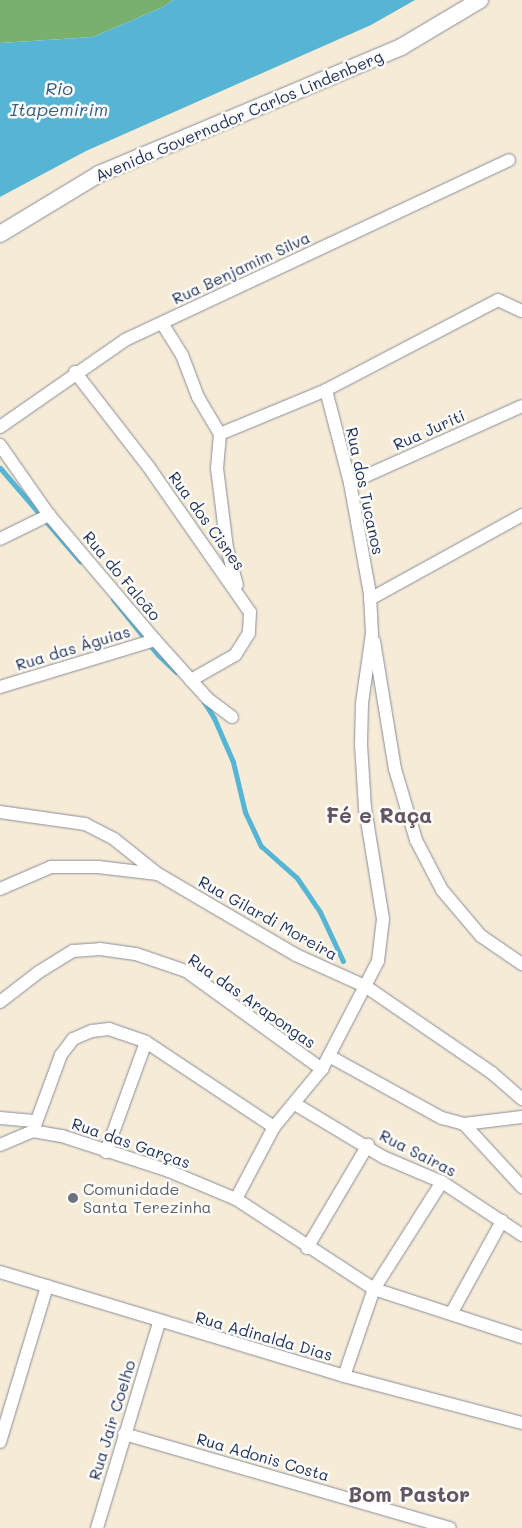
<!DOCTYPE html>
<meta charset="utf-8">
<style>
body{margin:0}
#map{position:relative;width:522px;height:1528px;overflow:hidden;background:#f6ebd7;font-family:Mali,sans-serif}
div>[style]{position:absolute}
.forest>*{inset:0;background:#7ab06d}
.water>*{inset:0;background:#56b5d4}
.stream>*{height:5px;margin:-2.5px;padding:0 2.5px;transform-origin:2.5px;border-radius:2.5px;background:#56b5d4}
.roads{filter:drop-shadow(0 0 1px #888d9a) drop-shadow(0 0 1px #888d9a)}
.minor>*{height:12px;margin:-6px;padding:0 6px;transform-origin:6px;border-radius:6px;background:#fff}
.tertiary>*{height:16px;margin:-8px;padding:0 8px;transform-origin:8px;border-radius:8px;background:#fff}
.dots>*{width:14px;height:14px;translate:-50% -50%;box-sizing:border-box;border:2px solid #fdfcf7;border-radius:50%}
span{translate:-50% -50%;white-space:nowrap;text-align:center;line-height:1.15;-webkit-text-stroke:5px #fdfcf7;paint-order:stroke}
.street-label{font-size:16px;color:#1b2f5e}
.worship-label{font-size:16px;color:#5b616d}
.left{translate:0 -50%;text-align:left}
.water-label{font-size:18px;color:#305e87;font-style:italic}
.district-label{font-size:21px;color:#625665;font-weight:700}
</style>
<div id="map">
<div class="forest">
<i style="clip-path:polygon(0 0,173px 0,163px 7px,93px 37px,0 43px)"></i>
</div>
<div class="water">
<i style="clip-path:polygon(173px 0,415px 0,371px 25px,86px 151px,0 197px,0 43px,93px 37px,163px 7px)"></i>
</div>
<div class="stream">
<i style="left:0;top:468px;width:123px;rotate:49.3deg"></i>
<i style="left:113px;top:599px;width:72px;rotate:51.2deg"></i>
<i style="left:158px;top:655px;width:25px;rotate:43deg"></i>
<i style="left:204px;top:702px;width:19px;rotate:58deg"></i>
<i style="left:214px;top:718px;width:48px;rotate:66.6deg"></i>
<i style="left:233px;top:762px;width:51px;rotate:76.5deg"></i>
<i style="left:245px;top:812px;width:38px;rotate:65deg"></i>
<i style="left:261px;top:846px;width:48px;rotate:41.6deg"></i>
<i style="left:297px;top:878px;width:41px;rotate:55.9deg"></i>
<i style="left:320px;top:912px;width:54px;rotate:64.9deg"></i>
</div>
<div class="roads">
<div class="minor">
<i style="left:162px;top:323px;width:38px;rotate:58deg"></i>
<i style="left:182px;top:355px;width:45px;rotate:69.1deg"></i>
<i style="left:198px;top:397px;width:43px;rotate:59.3deg"></i>
<i style="left:220px;top:434px;width:34px;rotate:95deg"></i>
<i style="left:217px;top:468px;width:81px;rotate:82.9deg"></i>
<i style="left:227px;top:548px;width:38px;rotate:75deg"></i>
<i style="left:75px;top:372px;width:119px;rotate:52.2deg"></i>
<i style="left:148px;top:466px;width:178px;rotate:55.1deg"></i>
<i style="left:250px;top:612px;width:21px;rotate:93deg"></i>
<i style="left:249px;top:633px;width:26px;rotate:122deg"></i>
<i style="left:235px;top:655px;width:51px;rotate:150.4deg"></i>
<i style="left:0;top:427px;width:152px;rotate:-34.8deg"></i>
<i style="left:125px;top:340px;width:424px;rotate:-25.1deg"></i>
<i style="left:220px;top:434px;width:115px;rotate:-22.5deg"></i>
<i style="left:326px;top:390px;width:194px;rotate:-27.6deg"></i>
<i style="left:498px;top:300px;width:26px;rotate:25deg"></i>
<i style="left:0;top:445px;width:85px;rotate:55deg"></i>
<i style="left:49px;top:515px;width:164px;rotate:49.7deg"></i>
<i style="left:155px;top:640px;width:79px;rotate:48.1deg"></i>
<i style="left:208px;top:699px;width:30px;rotate:37deg"></i>
<i style="left:350px;top:483px;width:188px;rotate:-24.1deg"></i>
<i style="left:0;top:539px;width:55px;rotate:-26.1deg"></i>
<i style="left:370px;top:599px;width:174px;rotate:-28.9deg"></i>
<i style="left:374px;top:641px;width:130px;rotate:80.7deg"></i>
<i style="left:395px;top:769px;width:74px;rotate:73.5deg"></i>
<i style="left:416px;top:840px;width:56px;rotate:62.5deg"></i>
<i style="left:442px;top:890px;width:60px;rotate:49.7deg"></i>
<i style="left:481px;top:936px;width:50px;rotate:34.3deg"></i>
<i style="left:0;top:687px;width:162px;rotate:-16.9deg"></i>
<i style="left:0;top:812px;width:86px;rotate:8deg"></i>
<i style="left:85px;top:824px;width:33px;rotate:27deg"></i>
<i style="left:114px;top:839px;width:56px;rotate:38.5deg"></i>
<i style="left:0;top:889px;width:56px;rotate:-23.3deg"></i>
<i style="left:51px;top:867px;width:47px"></i>
<i style="left:98px;top:867px;width:60px;rotate:6.7deg"></i>
<i style="left:158px;top:874px;width:160px;rotate:30.4deg"></i>
<i style="left:296px;top:955px;width:76px;rotate:24.2deg"></i>
<i style="left:365px;top:986px;width:154px;rotate:34.4deg"></i>
<i style="left:492px;top:1073px;width:40px;rotate:41deg"></i>
<i style="left:0;top:1002px;width:49px;rotate:-37.6deg"></i>
<i style="left:39px;top:972px;width:40px;rotate:-32deg"></i>
<i style="left:73px;top:951px;width:27px;rotate:-4deg"></i>
<i style="left:100px;top:949px;width:36px;rotate:8deg"></i>
<i style="left:136px;top:954px;width:53px;rotate:18.8deg"></i>
<i style="left:186px;top:971px;width:168px;rotate:35.8deg"></i>
<i style="left:329px;top:1056px;width:129px;rotate:28.8deg"></i>
<i style="left:442px;top:1118px;width:23px;rotate:15deg"></i>
<i style="left:464px;top:1124px;width:58px;rotate:-6.9deg"></i>
<i style="left:295px;top:1104px;width:103px;rotate:31.1deg"></i>
<i style="left:383px;top:1157px;width:64px;rotate:23deg"></i>
<i style="left:442px;top:1182px;width:96px;rotate:33.5deg"></i>
<i style="left:0;top:1118px;width:34px;rotate:5deg"></i>
<i style="left:464px;top:1124px;width:86px;rotate:47.4deg"></i>
<i style="left:33px;top:1131px;width:81px;rotate:-69.8deg"></i>
<i style="left:61px;top:1055px;width:20px;rotate:-53deg"></i>
<i style="left:73px;top:1039px;width:21px;rotate:-23deg"></i>
<i style="left:92px;top:1031px;width:17px;rotate:-7deg"></i>
<i style="left:109px;top:1029px;width:39px;rotate:19deg"></i>
<i style="left:146px;top:1042px;width:154px;rotate:33.6deg"></i>
<i style="left:0;top:1145px;width:36px;rotate:-23deg"></i>
<i style="left:33px;top:1131px;width:29px;rotate:10deg"></i>
<i style="left:62px;top:1136px;width:113px;rotate:18.1deg"></i>
<i style="left:169px;top:1171px;width:73px;rotate:22.7deg"></i>
<i style="left:236px;top:1199px;width:165px;rotate:33.1deg"></i>
<i style="left:374px;top:1289px;width:156px;rotate:18deg"></i>
<i style="left:106px;top:1152px;width:117px;rotate:-70deg"></i>
<i style="left:236px;top:1199px;width:81px;rotate:-62.2deg"></i>
<i style="left:274px;top:1127px;width:75px;rotate:-50.4deg"></i>
<i style="left:322px;top:1069px;width:122px;rotate:-62.6deg"></i>
<i style="left:378px;top:961px;width:42px;rotate:-83.2deg"></i>
<i style="left:383px;top:919px;width:112px;rotate:-99.2deg"></i>
<i style="left:365px;top:808px;width:64px;rotate:-93.6deg"></i>
<i style="left:361px;top:744px;width:41px;rotate:-88.6deg"></i>
<i style="left:362px;top:703px;width:70px;rotate:-81.8deg"></i>
<i style="left:372px;top:634px;width:40px;rotate:-92.9deg"></i>
<i style="left:370px;top:594px;width:113px;rotate:-100.2deg"></i>
<i style="left:350px;top:483px;width:96px;rotate:-104.5deg"></i>
<i style="left:307px;top:1248px;width:120px;rotate:-59.4deg"></i>
<i style="left:0;top:1272px;width:359px;rotate:16.8deg"></i>
<i style="left:344px;top:1376px;width:184px;rotate:14.8deg"></i>
<i style="left:452px;top:1312px;width:104px;rotate:-61.2deg"></i>
<i style="left:344px;top:1376px;width:92px;rotate:-71deg"></i>
<i style="left:374px;top:1289px;width:127px;rotate:-57.6deg"></i>
<i style="left:124px;top:1434px;width:339px;rotate:16.1deg"></i>
<i style="left:0;top:1442px;width:163px;rotate:-73.2deg"></i>
<i style="left:97px;top:1528px;width:215px;rotate:-73.2deg"></i>
</div>
<div class="tertiary">
<i style="left:0;top:234px;width:116px;rotate:-31.2deg"></i>
<i style="left:99px;top:174px;width:328px;rotate:-22.8deg"></i>
<i style="left:401px;top:47px;width:92px;rotate:-30.7deg"></i>
</div>
</div>
<div class="dots">
<i style="left:73px;top:1198px;background:#6b7280"></i>
</div>
<div class="street-label">
<span style="left:239px;top:116px;rotate:-23deg">Avenida Governador Carlos Lindenberg</span>
<span style="left:241px;top:268px;rotate:-25deg">Rua Benjamim Silva</span>
<span style="left:429px;top:430px;rotate:-24deg">Rua Juriti</span>
<span style="left:365px;top:491px;rotate:78deg">Rua dos Tucanos</span>
<span style="left:207px;top:521px;rotate:54deg">Rua dos Cisnes</span>
<span style="left:122px;top:576px;rotate:50deg">Rua do Falcão</span>
<span style="left:73px;top:648px;rotate:-17deg">Rua das Águias</span>
<span style="left:268px;top:918px;rotate:29deg">Rua Gilardi Moreira</span>
<span style="left:252px;top:1001px;rotate:35deg">Rua das Arapongas</span>
<span style="left:131px;top:1143px;rotate:19deg">Rua das Garças</span>
<span style="left:418px;top:1153px;rotate:27deg">Rua Sairas</span>
<span style="left:264px;top:1336px;rotate:16deg">Rua Adinalda Dias</span>
<span style="left:112px;top:1420px;rotate:-73deg">Rua Jair Coelho</span>
<span style="left:263px;top:1457px;rotate:16deg">Rua Adonis Costa</span>
</div>
<div class="worship-label">
<span class="left" style="left:83px;top:1198px">Comunidade<br>Santa Terezinha</span>
</div>
<div class="water-label">
<span style="left:59px;top:99px">Rio<br>Itapemirim</span>
</div>
<div class="district-label">
<span style="left:379px;top:815px">Fé e Raça</span>
<span style="left:409px;top:1494px">Bom Pastor</span>
</div>
</div>
